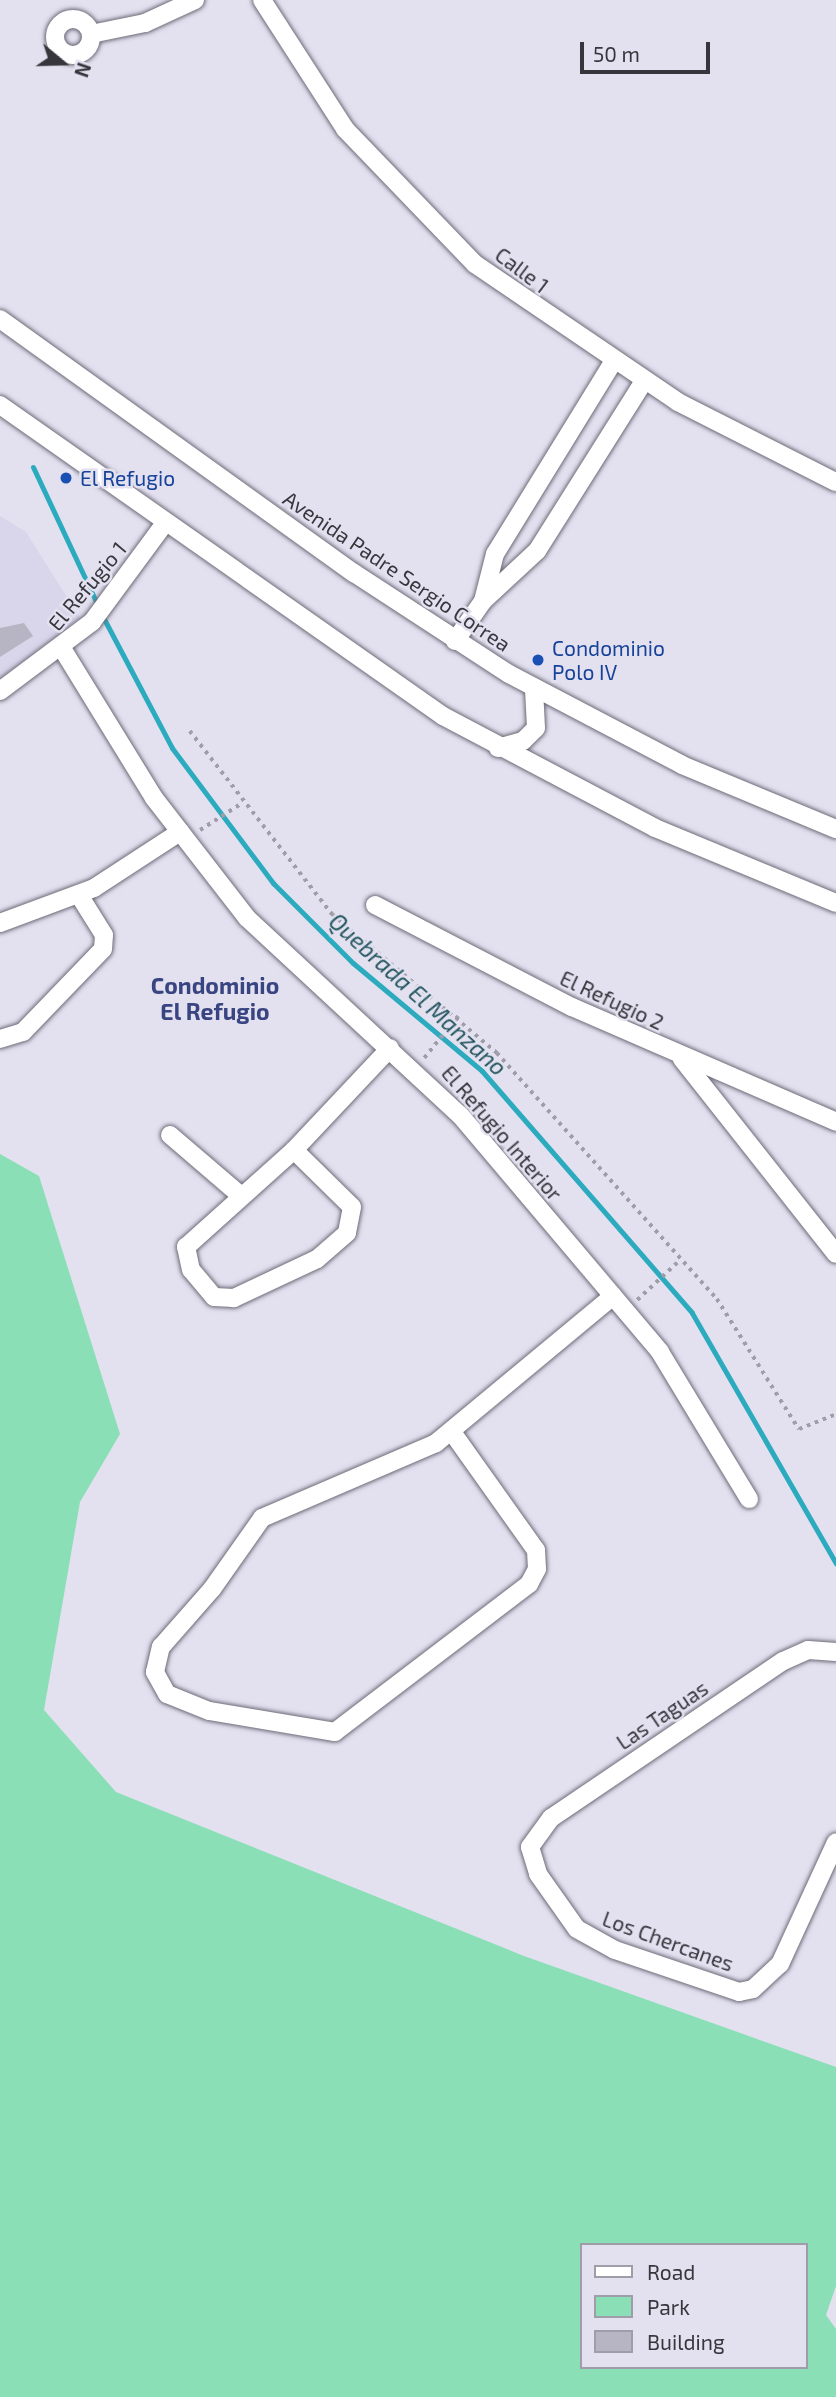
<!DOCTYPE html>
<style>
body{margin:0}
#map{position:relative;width:836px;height:2397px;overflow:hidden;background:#e3e1f0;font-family:"Exo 2",sans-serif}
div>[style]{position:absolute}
.built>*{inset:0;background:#d9d5eb}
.green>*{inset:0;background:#8bdfb6}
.stream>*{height:5px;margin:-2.5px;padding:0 2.5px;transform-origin:2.5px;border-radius:2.5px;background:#2cabbf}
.building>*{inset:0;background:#b7b5c3}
.path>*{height:3.5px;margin-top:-1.75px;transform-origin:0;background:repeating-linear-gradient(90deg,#9f9da8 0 3.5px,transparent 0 8.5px)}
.roads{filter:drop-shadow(0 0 2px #6e6b78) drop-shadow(0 0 2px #6e6b78)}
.minor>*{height:18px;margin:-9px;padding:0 9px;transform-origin:9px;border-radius:9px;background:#fff}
.minor>.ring{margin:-9px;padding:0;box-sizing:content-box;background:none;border:18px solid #fff;border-radius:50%}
.dots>*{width:19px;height:19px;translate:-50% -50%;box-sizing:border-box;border:4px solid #e3e1f0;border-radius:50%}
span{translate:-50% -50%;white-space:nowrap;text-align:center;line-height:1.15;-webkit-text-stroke:5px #e3e1f0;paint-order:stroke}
.street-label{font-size:21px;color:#37363c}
.transit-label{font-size:21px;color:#164399}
.left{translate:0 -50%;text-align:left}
.neighbourhood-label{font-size:23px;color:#384580;font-weight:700}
.water-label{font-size:23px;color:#24565f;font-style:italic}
.legend{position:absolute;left:580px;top:2243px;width:228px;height:126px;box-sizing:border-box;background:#e3e1f0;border:2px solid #9e9da8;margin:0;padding:9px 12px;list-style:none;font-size:21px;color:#37363c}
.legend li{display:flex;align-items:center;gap:14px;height:35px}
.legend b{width:35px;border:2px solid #9e9da8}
.north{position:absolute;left:28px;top:28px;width:70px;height:70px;-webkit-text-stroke:5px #e3e1f0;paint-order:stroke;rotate:109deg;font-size:19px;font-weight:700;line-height:28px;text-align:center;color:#37363c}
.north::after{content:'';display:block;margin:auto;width:24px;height:32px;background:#37363c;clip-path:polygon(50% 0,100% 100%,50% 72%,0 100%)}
.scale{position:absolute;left:580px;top:42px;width:130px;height:32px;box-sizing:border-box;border:4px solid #37363c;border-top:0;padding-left:9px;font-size:21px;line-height:24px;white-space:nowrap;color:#37363c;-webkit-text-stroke:5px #e3e1f0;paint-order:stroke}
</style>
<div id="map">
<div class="built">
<i style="clip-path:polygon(0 516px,26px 532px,80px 618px,0 679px)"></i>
</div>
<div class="green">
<i style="clip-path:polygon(evenodd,0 1154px,39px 1176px,120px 1434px,80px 1502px,44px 1710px,116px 1792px,524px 1956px,836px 2067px,836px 2286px,826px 2315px,836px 2329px,836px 2397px,0 2397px,0 1154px,582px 2245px,806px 2245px,806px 2367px,582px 2367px,582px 2245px)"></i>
</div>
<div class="stream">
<i style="left:33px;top:467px;width:156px;rotate:64.9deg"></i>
<i style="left:103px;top:617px;width:148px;rotate:62.2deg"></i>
<i style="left:172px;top:748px;width:169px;rotate:53.2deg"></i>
<i style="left:273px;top:883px;width:113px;rotate:45deg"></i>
<i style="left:353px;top:963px;width:168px;rotate:39.9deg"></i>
<i style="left:482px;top:1071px;width:320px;rotate:49deg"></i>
<i style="left:692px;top:1313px;width:289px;rotate:60.1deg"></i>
</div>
<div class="building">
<i style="clip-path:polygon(24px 623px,33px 636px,0 657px,0 628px)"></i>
</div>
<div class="path">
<i style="left:190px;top:731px;width:232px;rotate:52.2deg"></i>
<i style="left:332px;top:914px;width:216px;rotate:40.1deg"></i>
<i style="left:497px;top:1053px;width:330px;rotate:48.2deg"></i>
<i style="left:717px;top:1299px;width:154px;rotate:57.8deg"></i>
<i style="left:799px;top:1429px;width:40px;rotate:-22deg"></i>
<i style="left:200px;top:830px;width:50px;rotate:-32.7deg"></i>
<i style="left:424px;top:1058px;width:54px;rotate:-51deg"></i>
<i style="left:637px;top:1300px;width:59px;rotate:-42.9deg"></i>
</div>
<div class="roads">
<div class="minor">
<i style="left:262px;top:0;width:153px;rotate:57.2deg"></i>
<i style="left:345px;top:129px;width:187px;rotate:46.1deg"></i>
<i style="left:475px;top:264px;width:245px;rotate:34.2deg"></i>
<i style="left:678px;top:402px;width:177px;rotate:26.9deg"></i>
<i class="ring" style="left:55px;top:19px;width:18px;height:18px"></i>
<i style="left:91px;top:34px;width:55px;rotate:-11.5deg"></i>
<i style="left:145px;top:23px;width:55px;rotate:-24.7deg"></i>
<i style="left:0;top:319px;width:436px;rotate:35.7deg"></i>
<i style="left:354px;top:573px;width:185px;rotate:33.1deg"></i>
<i style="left:509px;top:674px;width:195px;rotate:27.7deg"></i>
<i style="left:682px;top:765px;width:167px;rotate:22.6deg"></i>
<i style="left:0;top:405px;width:541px;rotate:35.07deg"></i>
<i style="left:443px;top:716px;width:240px;rotate:27.8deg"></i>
<i style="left:655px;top:828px;width:196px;rotate:22.5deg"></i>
<i style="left:483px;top:601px;width:49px;rotate:-75.7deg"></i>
<i style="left:495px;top:554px;width:225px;rotate:-58.4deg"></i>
<i style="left:455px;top:641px;width:49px;rotate:-55deg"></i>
<i style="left:483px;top:601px;width:74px;rotate:-42.8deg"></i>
<i style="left:537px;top:551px;width:201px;rotate:-57.8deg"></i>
<i style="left:63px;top:650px;width:174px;rotate:58.4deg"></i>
<i style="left:154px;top:798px;width:152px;rotate:52.2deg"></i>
<i style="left:247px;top:918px;width:290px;rotate:42.8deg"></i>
<i style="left:460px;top:1115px;width:310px;rotate:49.8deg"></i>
<i style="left:660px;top:1352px;width:172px;rotate:58.8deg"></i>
<i style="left:0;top:691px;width:115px;rotate:-36.9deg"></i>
<i style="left:92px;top:622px;width:123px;rotate:-53.6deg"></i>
<i style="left:498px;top:748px;width:26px;rotate:-16deg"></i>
<i style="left:523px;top:741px;width:18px;rotate:-45deg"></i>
<i style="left:536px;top:728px;width:40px;rotate:-92.9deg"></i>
<i style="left:375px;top:905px;width:222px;rotate:27.4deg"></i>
<i style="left:572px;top:1007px;width:288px;rotate:23.5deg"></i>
<i style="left:0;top:923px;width:100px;rotate:-20.4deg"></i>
<i style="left:94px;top:888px;width:103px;rotate:-33.1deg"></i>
<i style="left:0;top:1039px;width:24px;rotate:-17deg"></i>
<i style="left:23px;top:1032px;width:115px;rotate:-46.1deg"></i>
<i style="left:103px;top:949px;width:14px;rotate:-86deg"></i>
<i style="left:104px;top:935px;width:47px;rotate:-122deg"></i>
<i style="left:682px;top:1059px;width:248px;rotate:51.7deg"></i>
<i style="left:170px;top:1135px;width:92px;rotate:40.6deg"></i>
<i style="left:294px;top:1150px;width:81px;rotate:44.5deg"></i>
<i style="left:352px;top:1207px;width:26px;rotate:101deg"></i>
<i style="left:347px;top:1233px;width:40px;rotate:139deg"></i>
<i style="left:317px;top:1259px;width:92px;rotate:154.8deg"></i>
<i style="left:234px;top:1298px;width:20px;rotate:-177deg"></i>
<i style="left:214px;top:1297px;width:35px;rotate:-130deg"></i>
<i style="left:191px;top:1270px;width:24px;rotate:-102deg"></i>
<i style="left:186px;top:1247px;width:145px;rotate:-41.9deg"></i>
<i style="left:294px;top:1150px;width:140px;rotate:-46.7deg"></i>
<i style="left:452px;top:1432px;width:145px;rotate:54.6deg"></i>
<i style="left:536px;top:1550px;width:19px;rotate:87deg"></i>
<i style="left:537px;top:1569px;width:17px;rotate:118deg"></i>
<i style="left:529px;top:1584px;width:244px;rotate:142.7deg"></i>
<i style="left:335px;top:1732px;width:128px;rotate:-170.5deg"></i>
<i style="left:209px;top:1711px;width:45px;rotate:-158deg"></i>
<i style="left:167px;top:1694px;width:25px;rotate:-119deg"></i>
<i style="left:155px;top:1672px;width:26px;rotate:-77deg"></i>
<i style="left:161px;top:1647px;width:77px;rotate:-48.7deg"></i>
<i style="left:212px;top:1589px;width:87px;rotate:-54.8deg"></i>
<i style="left:262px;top:1518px;width:189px;rotate:-23.3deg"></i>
<i style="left:436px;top:1443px;width:230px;rotate:-39.7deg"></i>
<i style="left:836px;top:1652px;width:28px;rotate:-176deg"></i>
<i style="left:808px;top:1650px;width:27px;rotate:156deg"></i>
<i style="left:783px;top:1661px;width:280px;rotate:145.9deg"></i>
<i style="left:551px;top:1818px;width:36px;rotate:126deg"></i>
<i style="left:530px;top:1847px;width:28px;rotate:73deg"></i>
<i style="left:538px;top:1874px;width:67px;rotate:54.7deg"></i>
<i style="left:577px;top:1929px;width:43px;rotate:28.9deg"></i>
<i style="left:615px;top:1950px;width:131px;rotate:18.7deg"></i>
<i style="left:739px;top:1992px;width:14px;rotate:-12deg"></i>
<i style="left:753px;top:1989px;width:37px;rotate:-43deg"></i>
<i style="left:780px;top:1964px;width:134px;rotate:-65.3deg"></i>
</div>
</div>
<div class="dots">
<i style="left:66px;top:478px;background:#1a4fb4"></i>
<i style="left:538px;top:660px;background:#1a4fb4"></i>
</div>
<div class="street-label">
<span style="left:522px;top:270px;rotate:37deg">Calle 1</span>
<span style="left:397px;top:571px;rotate:34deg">Avenida Padre Sergio Correa</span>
<span style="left:87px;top:586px;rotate:-50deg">El Refugio 1</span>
<span style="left:612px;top:1000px;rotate:25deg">El Refugio 2</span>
<span style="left:502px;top:1133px;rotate:49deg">El Refugio Interior</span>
<span style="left:662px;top:1715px;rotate:-34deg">Las Taguas</span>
<span style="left:668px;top:1941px;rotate:20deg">Los Chercanes</span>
</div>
<div class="transit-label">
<span class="left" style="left:80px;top:478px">El Refugio</span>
<span class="left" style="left:552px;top:660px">Condominio<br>Polo IV</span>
</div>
<div class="neighbourhood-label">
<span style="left:215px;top:998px">Condominio<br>El Refugio</span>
</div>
<div class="water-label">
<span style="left:418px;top:994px;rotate:42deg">Quebrada El Manzano</span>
</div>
<ul class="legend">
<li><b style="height:9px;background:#fff"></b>Road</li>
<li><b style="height:19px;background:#8bdfb6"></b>Park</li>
<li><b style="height:19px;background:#b7b5c3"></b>Building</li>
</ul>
<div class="north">N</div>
<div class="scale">50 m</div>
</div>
